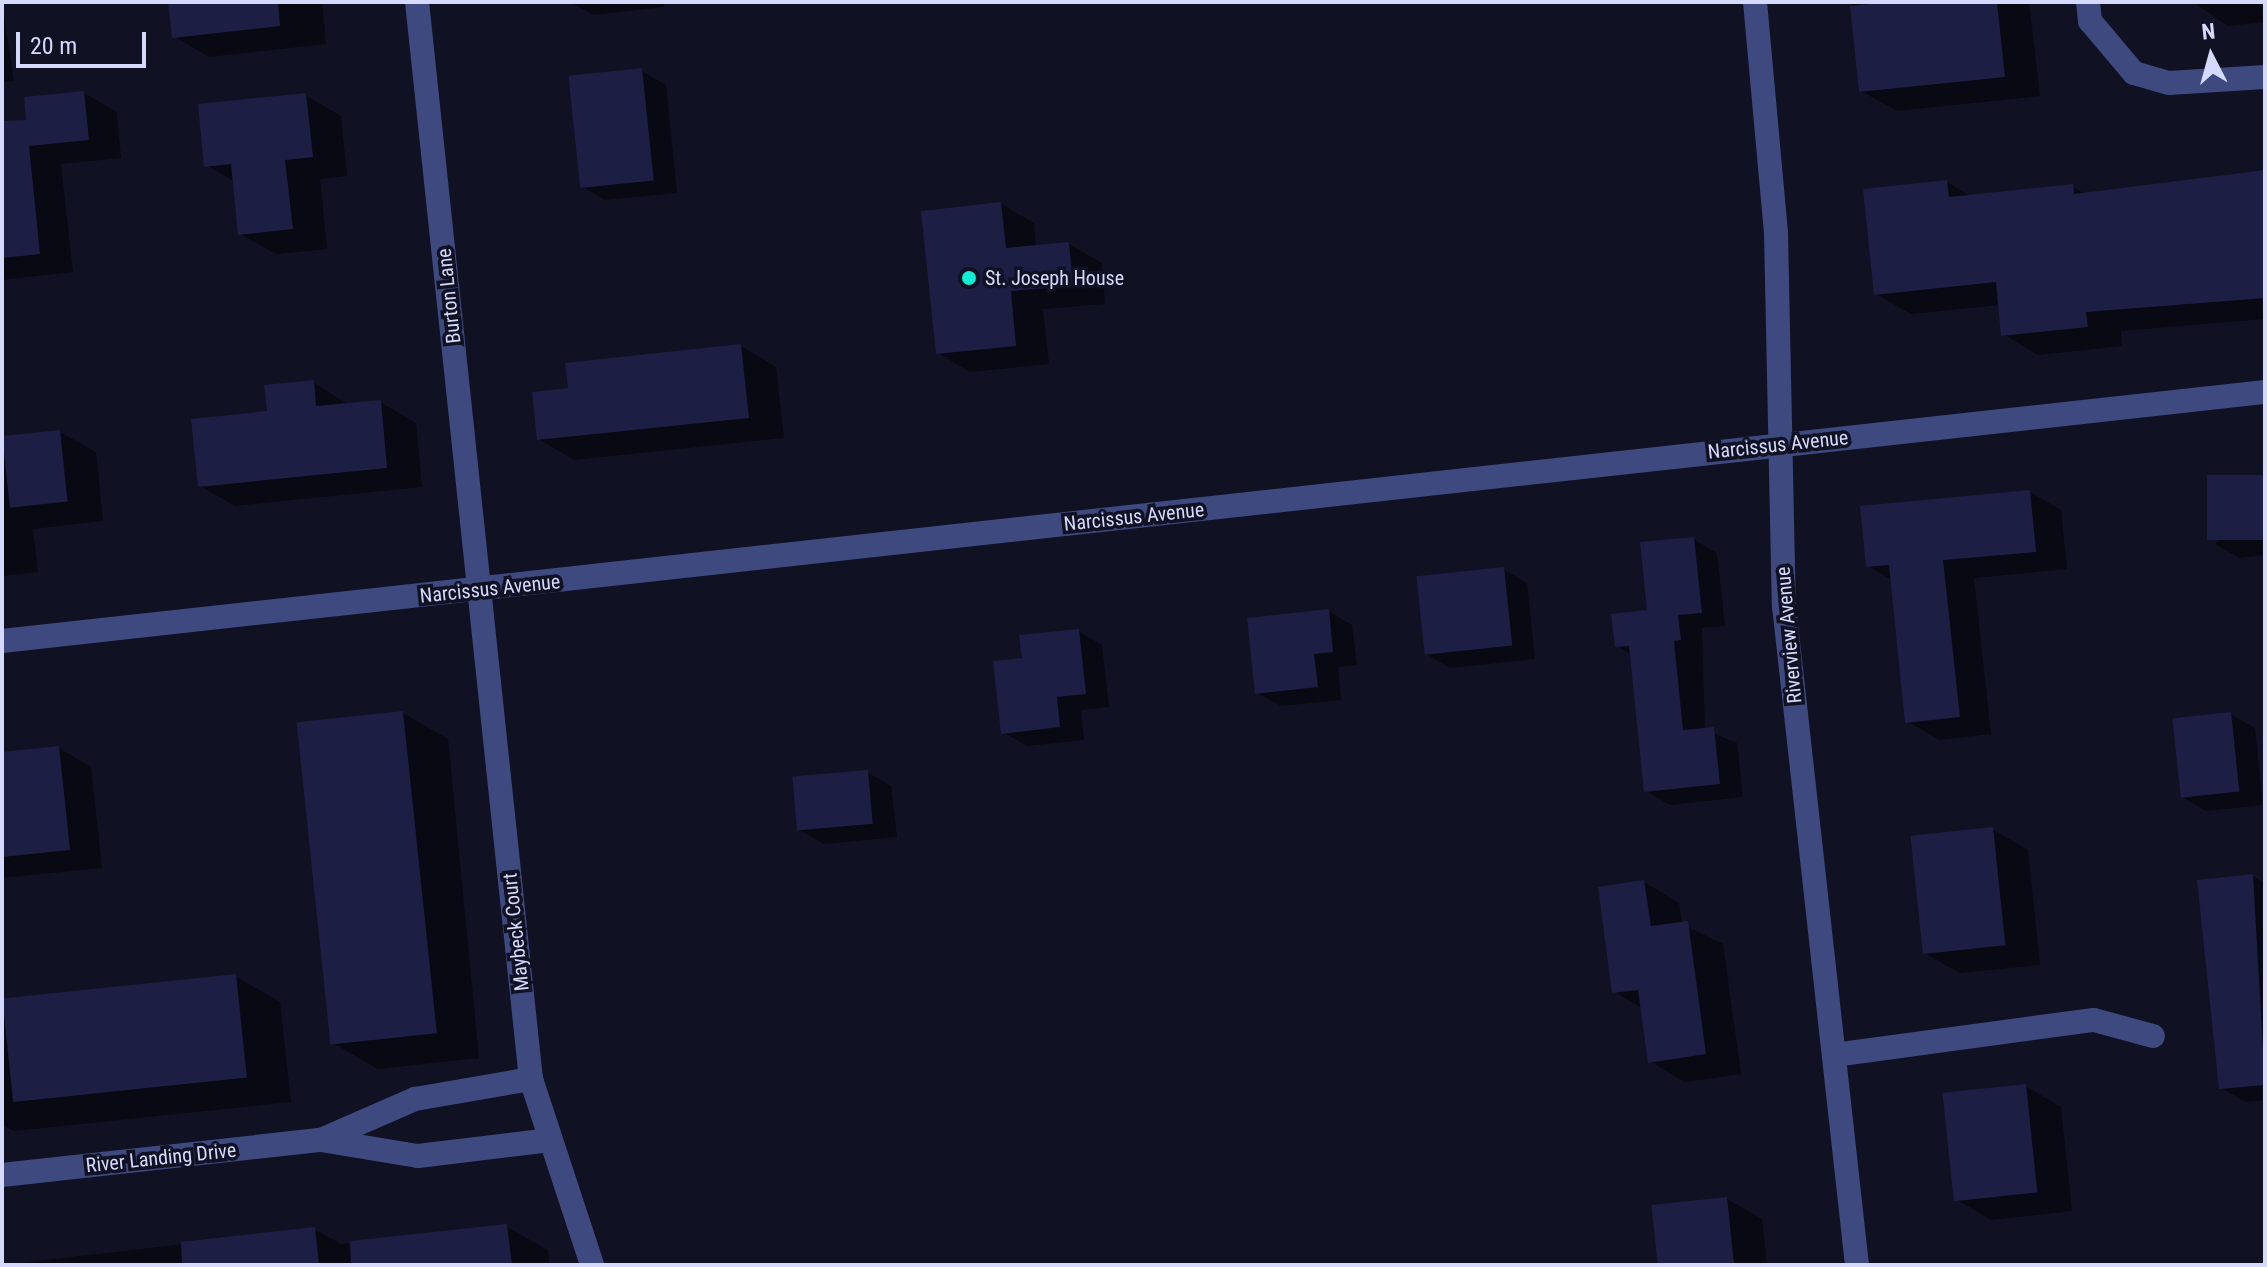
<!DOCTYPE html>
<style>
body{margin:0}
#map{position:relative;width:2267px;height:1267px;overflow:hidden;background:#101123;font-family:"Roboto Condensed",sans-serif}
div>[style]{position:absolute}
.shadow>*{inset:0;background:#0007}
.building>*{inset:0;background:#1d1e43;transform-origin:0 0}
.minor>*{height:24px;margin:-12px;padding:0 12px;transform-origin:12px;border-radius:12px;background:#3e497f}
.dots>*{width:22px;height:22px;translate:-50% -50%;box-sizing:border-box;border:4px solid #101123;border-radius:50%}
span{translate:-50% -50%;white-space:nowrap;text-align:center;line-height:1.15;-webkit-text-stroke:7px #101123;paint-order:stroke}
.poi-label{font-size:20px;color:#d5d9fc}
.left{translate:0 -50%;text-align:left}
.street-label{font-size:20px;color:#d5d9fc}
.frame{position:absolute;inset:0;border:4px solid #d5d9fc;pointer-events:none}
.north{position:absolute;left:2171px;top:16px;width:80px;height:80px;-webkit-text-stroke:6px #101123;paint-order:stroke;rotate:354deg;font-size:22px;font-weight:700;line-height:32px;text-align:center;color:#d5d9fc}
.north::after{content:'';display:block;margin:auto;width:28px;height:36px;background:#d5d9fc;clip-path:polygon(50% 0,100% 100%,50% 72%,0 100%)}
.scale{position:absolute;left:16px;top:32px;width:130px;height:36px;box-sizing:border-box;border:4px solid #d5d9fc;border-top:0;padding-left:10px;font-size:24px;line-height:28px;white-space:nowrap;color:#d5d9fc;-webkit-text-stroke:6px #101123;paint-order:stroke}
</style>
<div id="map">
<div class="shadow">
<i style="clip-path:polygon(2px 2px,14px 81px,2px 82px)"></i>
<i style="clip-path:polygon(170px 2px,322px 2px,326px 44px,209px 57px,174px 36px)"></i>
<i style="clip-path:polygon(570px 2px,664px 2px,664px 7px,593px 15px)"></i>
<i style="clip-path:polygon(1852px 2px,2029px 2px,2040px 96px,1897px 111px,1861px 91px)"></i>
<i style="clip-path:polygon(2193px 2px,2265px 2px,2265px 22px,2228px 26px)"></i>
<i style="clip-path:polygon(642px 71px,666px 85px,677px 193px,605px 200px,581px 186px)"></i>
<i style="clip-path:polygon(84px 93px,117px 112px,121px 158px,61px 164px,73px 272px,2px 280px,2px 131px,28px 128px)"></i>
<i style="clip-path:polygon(305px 95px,341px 116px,347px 176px,320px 179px,327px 249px,276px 254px,240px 234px,235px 182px,206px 165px)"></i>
<i style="clip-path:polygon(2265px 175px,2265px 319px,2121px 331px,2122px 346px,2038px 355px,2003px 334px,2000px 305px,1911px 314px,1876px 294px,1947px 182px,1972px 197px,2072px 186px,2087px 195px)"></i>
<i style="clip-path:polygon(1001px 204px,1034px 223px,1036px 247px,1069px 244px,1102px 263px,1105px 304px,1043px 309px,1049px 364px,970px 372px,938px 353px)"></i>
<i style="clip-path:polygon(741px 346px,776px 367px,784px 438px,574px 460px,539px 439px)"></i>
<i style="clip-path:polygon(313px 382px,349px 405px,380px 402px,416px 423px,422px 487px,235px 506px,200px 486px,269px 413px)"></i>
<i style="clip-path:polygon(60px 432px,96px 452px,103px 521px,33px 529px,38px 572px,2px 576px,2px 438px)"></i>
<i style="clip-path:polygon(2265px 477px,2265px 555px,2239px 558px,2215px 544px)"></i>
<i style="clip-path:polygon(2030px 492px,2061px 510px,2067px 569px,1974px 578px,1991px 734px,1939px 740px,1907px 721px,1892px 580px,1868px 566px)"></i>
<i style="clip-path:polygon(1693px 539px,1717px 553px,1725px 626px,1702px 628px,1705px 730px,1737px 743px,1743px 797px,1670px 805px,1646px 791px,1632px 655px,1617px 646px,1649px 612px)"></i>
<i style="clip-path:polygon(1503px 569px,1527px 583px,1535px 659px,1450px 668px,1426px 654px)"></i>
<i style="clip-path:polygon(1328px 611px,1352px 625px,1357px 665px,1338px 667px,1341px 700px,1281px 706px,1257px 693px)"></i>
<i style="clip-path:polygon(1078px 631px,1102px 645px,1109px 707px,1081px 710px,1084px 740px,1027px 746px,1003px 732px,1024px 660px)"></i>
<i style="clip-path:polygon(403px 713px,448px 739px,479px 1058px,378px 1069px,333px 1043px)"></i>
<i style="clip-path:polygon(2230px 714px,2255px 728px,2263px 805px,2206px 811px,2182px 797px)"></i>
<i style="clip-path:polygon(59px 748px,91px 767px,102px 868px,2px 878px,2px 754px)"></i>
<i style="clip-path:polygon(867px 772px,891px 786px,897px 837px,824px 844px,799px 830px)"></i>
<i style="clip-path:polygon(1992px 829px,2028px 850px,2040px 965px,1960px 973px,1924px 953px)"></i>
<i style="clip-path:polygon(2253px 876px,2265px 884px,2265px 1100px,2246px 1102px,2221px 1088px)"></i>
<i style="clip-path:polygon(1644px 882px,1679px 903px,1682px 924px,1723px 944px,1741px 1074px,1685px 1082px,1649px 1061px,1642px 1008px,1614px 992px)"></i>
<i style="clip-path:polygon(235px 976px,280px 1002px,291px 1102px,14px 1131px,2px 1125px,2px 1001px)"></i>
<i style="clip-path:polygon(2025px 1086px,2061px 1107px,2072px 1211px,1991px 1220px,1956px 1199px)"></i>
<i style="clip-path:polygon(1727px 1199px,1762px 1219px,1767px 1265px,1659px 1265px)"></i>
<i style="clip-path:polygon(507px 1227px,548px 1250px,550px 1265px,2px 1265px,314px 1229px,341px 1244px)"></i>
</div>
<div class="building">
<i style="clip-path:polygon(168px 2px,278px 2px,280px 26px,172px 38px)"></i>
<i style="clip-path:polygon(1888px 2px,1997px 2px,2005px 77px,1859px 92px,1850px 6px)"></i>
<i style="left:642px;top:68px;width:113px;height:74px;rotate:84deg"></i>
<i style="clip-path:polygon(84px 91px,89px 140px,29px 146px,40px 254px,2px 258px,2px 121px,26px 120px,24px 97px)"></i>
<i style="clip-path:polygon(306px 93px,313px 157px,285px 160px,293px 229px,238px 235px,231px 164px,204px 167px,198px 104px)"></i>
<i style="clip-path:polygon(2265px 170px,2265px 298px,2086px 312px,2088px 327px,2001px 336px,1996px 282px,1874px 295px,1863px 189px,1947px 180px,1949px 197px,2073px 184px,2074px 194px)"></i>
<i style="clip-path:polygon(1001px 202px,1006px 248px,1069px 242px,1073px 286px,1011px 291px,1016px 346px,936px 354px,921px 211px)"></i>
<i style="clip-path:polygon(741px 344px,749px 418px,537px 440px,532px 392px,568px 388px,565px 363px)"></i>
<i style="clip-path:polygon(314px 380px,316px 406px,381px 400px,387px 468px,198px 487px,191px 419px,267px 411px,264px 385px)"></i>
<i style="left:60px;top:430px;width:72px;height:58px;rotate:84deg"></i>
<i style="left:2265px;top:475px;width:65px;height:58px;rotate:90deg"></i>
<i style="clip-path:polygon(2030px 490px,2036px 552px,1943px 560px,1960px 717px,1905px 723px,1889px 565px,1866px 567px,1860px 506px)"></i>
<i style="clip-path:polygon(1694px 537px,1702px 613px,1678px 615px,1681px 640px,1674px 641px,1683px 730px,1714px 727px,1720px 784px,1644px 792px,1629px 646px,1615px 647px,1611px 614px,1647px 610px,1640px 542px)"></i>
<i style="left:1504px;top:567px;width:79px;height:88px;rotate:84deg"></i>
<i style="clip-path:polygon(1329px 609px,1333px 652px,1314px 654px,1318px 687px,1255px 694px,1247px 618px)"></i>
<i style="clip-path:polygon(1079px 629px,1086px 694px,1057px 697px,1060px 727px,1001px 734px,993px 661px,1022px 658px,1019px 635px)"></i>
<i style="left:403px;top:711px;width:324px;height:107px;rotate:84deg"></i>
<i style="left:2231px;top:712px;width:80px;height:59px;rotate:84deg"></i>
<i style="clip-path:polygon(59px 746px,70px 850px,2px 857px,2px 752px)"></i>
<i style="left:868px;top:770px;width:54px;height:76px;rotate:85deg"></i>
<i style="left:1993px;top:827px;width:119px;height:83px;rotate:84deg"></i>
<i style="clip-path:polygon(2253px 874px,2265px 1085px,2219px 1089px,2197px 880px)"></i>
<i style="clip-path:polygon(1644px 880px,1651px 926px,1688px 921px,1706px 1054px,1648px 1063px,1638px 990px,1612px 993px,1598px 887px)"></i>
<i style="left:236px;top:974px;width:104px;height:235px;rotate:84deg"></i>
<i style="left:2026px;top:1084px;width:109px;height:84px;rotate:84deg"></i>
<i style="left:1727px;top:1197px;width:68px;height:76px;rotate:84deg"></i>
<i style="clip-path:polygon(507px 1224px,512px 1265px,351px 1265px,350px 1241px)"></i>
<i style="clip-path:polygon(315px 1227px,319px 1265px,182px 1265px,181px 1242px)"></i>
</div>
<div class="minor">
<i style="left:417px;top:2px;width:1083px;rotate:83.96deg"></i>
<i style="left:531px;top:1079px;width:196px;rotate:71.8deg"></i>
<i style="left:1755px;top:2px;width:232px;rotate:84.8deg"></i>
<i style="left:1776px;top:233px;width:373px;rotate:88.8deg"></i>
<i style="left:1784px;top:606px;width:663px;rotate:83.68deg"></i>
<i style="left:2088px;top:2px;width:19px;rotate:84deg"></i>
<i style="left:2090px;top:21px;width:68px;rotate:49.8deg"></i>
<i style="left:2134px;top:73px;width:36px;rotate:16deg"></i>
<i style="left:2169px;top:83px;width:96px;rotate:-3.6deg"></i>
<i style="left:2px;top:641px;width:2277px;rotate:-6.28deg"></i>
<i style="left:1834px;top:1055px;width:262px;rotate:-7.7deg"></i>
<i style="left:2094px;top:1020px;width:61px;rotate:15.2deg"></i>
<i style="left:321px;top:1140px;width:103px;rotate:-23.6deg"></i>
<i style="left:415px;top:1099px;width:118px;rotate:-9.8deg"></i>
<i style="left:2px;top:1175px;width:321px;rotate:-6.3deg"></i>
<i style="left:321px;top:1140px;width:98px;rotate:9.4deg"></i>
<i style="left:418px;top:1156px;width:133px;rotate:-6.9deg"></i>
</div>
<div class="dots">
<i style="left:969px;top:278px;background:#11ecd4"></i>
</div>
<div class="poi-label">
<span class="left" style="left:985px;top:278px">St. Joseph House</span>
</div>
<div class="street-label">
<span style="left:449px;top:296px;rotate:-96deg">Burton Lane</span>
<span style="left:1778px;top:445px;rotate:-6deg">Narcissus Avenue</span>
<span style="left:1134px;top:517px;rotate:-6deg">Narcissus Avenue</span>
<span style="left:490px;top:589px;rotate:-6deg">Narcissus Avenue</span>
<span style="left:1789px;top:635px;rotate:-95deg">Riverview Avenue</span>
<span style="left:516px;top:932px;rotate:-96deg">Maybeck Court</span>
<span style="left:161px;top:1158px;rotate:-6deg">River Landing Drive</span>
</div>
<div class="frame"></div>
<div class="north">N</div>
<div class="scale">20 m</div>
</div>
